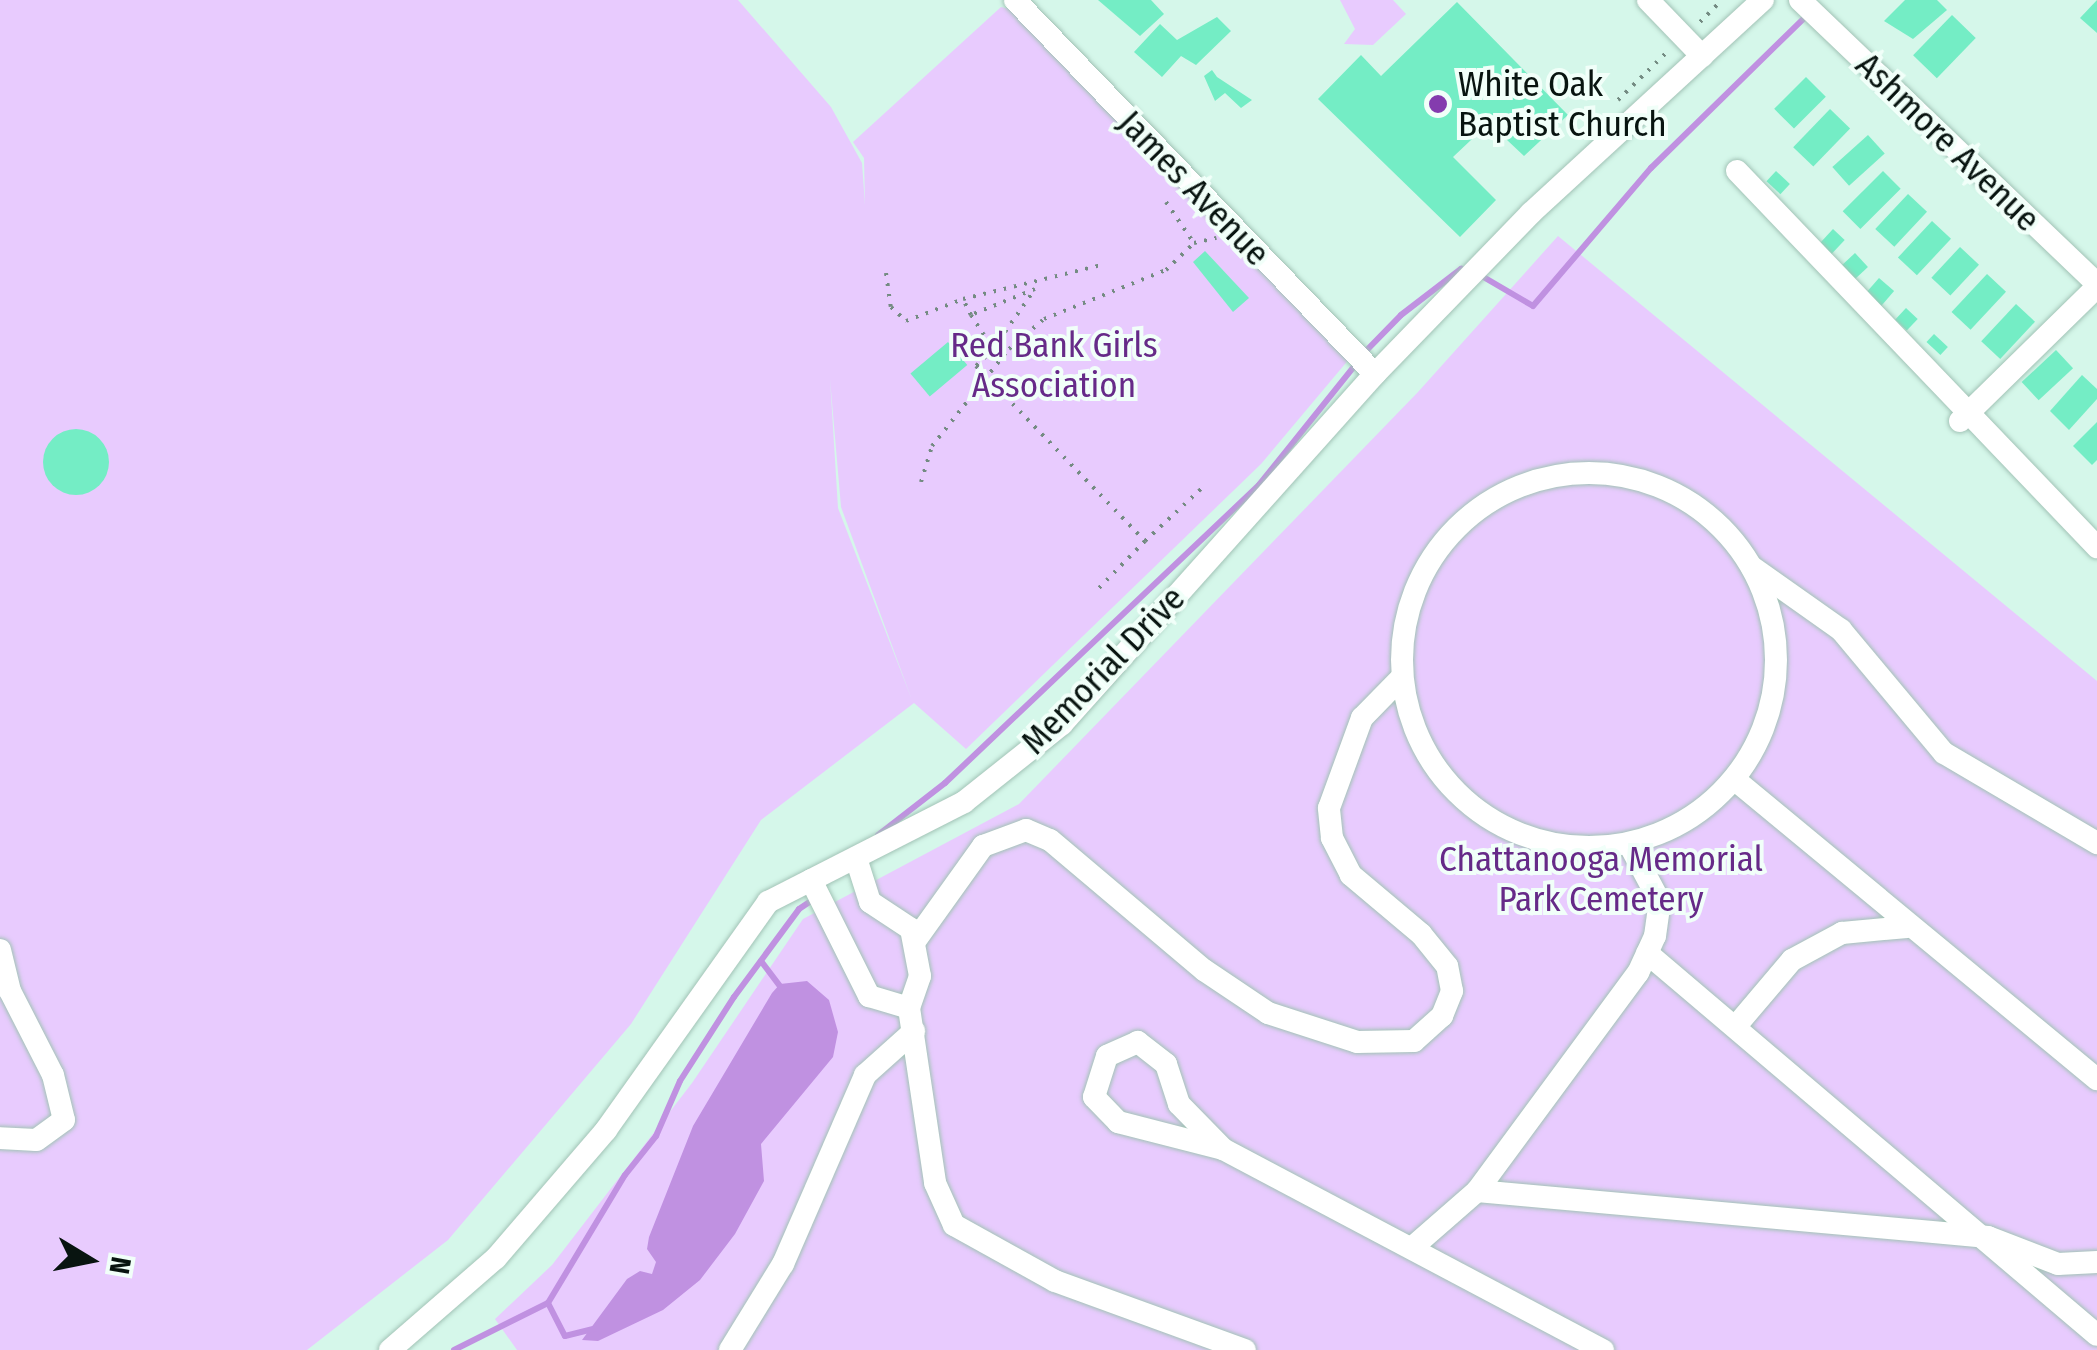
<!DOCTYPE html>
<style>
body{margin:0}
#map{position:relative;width:2097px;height:1350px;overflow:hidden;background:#d5f7ea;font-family:"Fira Sans Condensed",sans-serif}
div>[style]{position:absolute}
.green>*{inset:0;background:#e8cbfe}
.water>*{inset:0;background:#c091e1}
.stream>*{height:6px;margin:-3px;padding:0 3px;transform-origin:3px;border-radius:3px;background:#c091e1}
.building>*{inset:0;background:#74edc5;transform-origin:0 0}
.round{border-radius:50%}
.path>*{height:4px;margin-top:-2px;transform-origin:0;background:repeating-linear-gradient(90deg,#748b82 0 2.5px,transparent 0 10.5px)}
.roads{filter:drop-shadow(0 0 2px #a2c3b6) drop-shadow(0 0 2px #a2c3b6)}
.minor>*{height:22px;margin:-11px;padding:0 11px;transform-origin:11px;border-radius:11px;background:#fff}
.minor>.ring{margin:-11px;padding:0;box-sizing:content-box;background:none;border:22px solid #fff;border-radius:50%}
.dots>*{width:28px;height:28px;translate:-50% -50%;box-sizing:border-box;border:5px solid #f1fff9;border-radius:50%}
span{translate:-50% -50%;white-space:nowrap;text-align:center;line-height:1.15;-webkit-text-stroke:8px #f1fff9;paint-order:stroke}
.poi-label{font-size:35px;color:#081410}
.left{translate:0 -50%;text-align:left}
.street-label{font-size:35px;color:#081410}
.park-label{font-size:35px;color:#662a88}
.north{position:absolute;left:40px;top:1210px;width:100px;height:100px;-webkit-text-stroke:8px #f1fff9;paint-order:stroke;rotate:100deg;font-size:28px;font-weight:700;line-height:40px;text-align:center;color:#081410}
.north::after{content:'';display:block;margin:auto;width:35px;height:45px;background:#081410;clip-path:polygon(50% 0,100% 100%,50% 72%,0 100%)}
</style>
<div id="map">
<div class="green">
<i style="clip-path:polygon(evenodd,0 0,738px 0,831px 107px,862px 163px,865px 205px,864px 158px,853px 142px,1001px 7px,1015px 10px,1350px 358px,1261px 464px,966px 749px,914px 703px,761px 820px,631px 1024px,448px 1240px,307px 1350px,0 1350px,0 0,830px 379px,841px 507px,912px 700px,838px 508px,830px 379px)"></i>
<i style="clip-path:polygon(1340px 0,1393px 0,1406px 14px,1373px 45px,1344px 44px,1355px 29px)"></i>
<i style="clip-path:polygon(1558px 236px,2097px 681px,2097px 1350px,517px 1350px,495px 1319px,552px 1265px,692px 1083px,803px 919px,1019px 804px,1418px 392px)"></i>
</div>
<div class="water">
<i style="clip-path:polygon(807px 981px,829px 1000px,838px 1032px,833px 1057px,761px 1144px,764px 1181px,735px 1234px,700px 1280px,663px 1310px,598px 1341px,582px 1340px,627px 1279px,640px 1271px,652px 1274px,656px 1262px,647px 1249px,649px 1237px,693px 1126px,772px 993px,780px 984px)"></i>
</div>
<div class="stream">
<i style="left:1480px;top:275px;width:61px;rotate:30.3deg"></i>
<i style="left:1533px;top:306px;width:182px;rotate:-49.5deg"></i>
<i style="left:1651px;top:168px;width:219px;rotate:-44.4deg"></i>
<i style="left:1363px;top:354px;width:54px;rotate:-45.7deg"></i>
<i style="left:1401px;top:315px;width:76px;rotate:-37.5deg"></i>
<i style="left:1461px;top:269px;width:7px;rotate:16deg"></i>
<i style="left:878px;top:835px;width:85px;rotate:-37.8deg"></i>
<i style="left:945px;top:783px;width:433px;rotate:-43.5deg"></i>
<i style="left:1259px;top:485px;width:155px;rotate:-51.3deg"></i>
<i style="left:761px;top:961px;width:34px;rotate:53deg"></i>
<i style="left:548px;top:1303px;width:37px;rotate:63deg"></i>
<i style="left:565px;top:1336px;width:30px;rotate:-14deg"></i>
<i style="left:454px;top:1350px;width:105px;rotate:-26.6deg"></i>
<i style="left:548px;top:1303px;width:149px;rotate:-59deg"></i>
<i style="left:625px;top:1175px;width:50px;rotate:-51.5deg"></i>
<i style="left:656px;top:1136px;width:60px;rotate:-66.4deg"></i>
<i style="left:680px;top:1081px;width:100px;rotate:-57.3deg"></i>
<i style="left:734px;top:997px;width:109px;rotate:-53.5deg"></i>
<i style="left:799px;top:909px;width:18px;rotate:-34deg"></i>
</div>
<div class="building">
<i style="clip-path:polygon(1098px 0,1151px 0,1164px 14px,1140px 36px)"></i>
<i style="clip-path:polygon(1905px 0,1937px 0,1947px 10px,1913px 39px,1884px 21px)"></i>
<i style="clip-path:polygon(2097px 0,2097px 33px,2080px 18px)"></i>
<i style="clip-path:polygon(1457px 2px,1568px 115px,1524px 156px,1489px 123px,1453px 157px,1496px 200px,1460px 237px,1318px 99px,1361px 55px,1381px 76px)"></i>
<i style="left:1952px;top:15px;width:33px;height:56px;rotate:44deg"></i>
<i style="clip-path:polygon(1217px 17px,1231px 31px,1196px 65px,1181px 56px,1162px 77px,1134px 52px,1160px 24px,1177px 40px)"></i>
<i style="clip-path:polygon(1212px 70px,1217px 77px,1252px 100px,1241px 108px,1225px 93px,1215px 101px,1204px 76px)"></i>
<i style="left:1806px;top:77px;width:28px;height:45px;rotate:45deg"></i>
<i style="left:1830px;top:109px;width:28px;height:53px;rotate:44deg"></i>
<i style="left:1868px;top:135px;width:25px;height:48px;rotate:48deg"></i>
<i style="left:1776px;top:171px;width:19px;height:14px;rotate:43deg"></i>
<i style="left:1883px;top:171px;width:25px;height:57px;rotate:45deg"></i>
<i style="left:1908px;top:194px;width:26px;height:48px;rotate:43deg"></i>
<i style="left:1932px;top:221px;width:26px;height:50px;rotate:43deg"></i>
<i style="left:1833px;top:229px;width:16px;height:20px;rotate:43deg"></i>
<i style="left:1960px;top:247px;width:26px;height:42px;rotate:43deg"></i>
<i style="clip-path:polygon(1205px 251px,1249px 298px,1233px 312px,1193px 262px)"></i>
<i style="left:1855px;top:253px;width:19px;height:18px;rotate:47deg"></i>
<i style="left:1987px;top:274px;width:26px;height:52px;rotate:43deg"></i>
<i style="left:1879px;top:278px;width:20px;height:20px;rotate:41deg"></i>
<i style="left:2016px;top:304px;width:26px;height:51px;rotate:43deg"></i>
<i style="left:1906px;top:308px;width:16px;height:16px;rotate:43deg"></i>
<i style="left:1934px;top:334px;width:19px;height:11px;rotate:43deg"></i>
<i style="left:948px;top:342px;width:30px;height:49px;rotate:50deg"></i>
<i style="left:2056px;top:350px;width:25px;height:47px;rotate:47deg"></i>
<i style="clip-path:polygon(2082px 375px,2097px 389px,2097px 399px,2069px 430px,2050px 411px)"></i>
<i style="clip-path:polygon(2097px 422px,2097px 460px,2092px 465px,2073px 446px)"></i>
<i class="round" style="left:43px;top:429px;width:66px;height:66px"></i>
</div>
<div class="path">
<i style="left:1700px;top:22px;width:31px;rotate:-45deg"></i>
<i style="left:1618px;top:100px;width:69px;rotate:-44.4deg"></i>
<i style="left:1166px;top:202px;width:50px;rotate:55.7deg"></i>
<i style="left:1194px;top:243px;width:23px;rotate:-13deg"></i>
<i style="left:886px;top:273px;width:34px;rotate:82deg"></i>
<i style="left:891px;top:307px;width:21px;rotate:43deg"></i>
<i style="left:906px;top:321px;width:61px;rotate:-21.1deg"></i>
<i style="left:971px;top:315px;width:18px;rotate:-117deg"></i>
<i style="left:963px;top:299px;width:146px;rotate:-13.8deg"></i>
<i style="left:993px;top:349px;width:73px;rotate:-55deg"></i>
<i style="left:1035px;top:289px;width:69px;rotate:157.9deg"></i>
<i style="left:971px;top:315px;width:40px;rotate:57.1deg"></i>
<i style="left:993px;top:349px;width:24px;rotate:135deg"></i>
<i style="left:976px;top:366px;width:243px;rotate:46deg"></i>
<i style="left:1145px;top:541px;width:67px;rotate:134.4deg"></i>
<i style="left:921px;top:482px;width:38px;rotate:-73deg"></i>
<i style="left:932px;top:446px;width:124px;rotate:-51.6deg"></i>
<i style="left:1009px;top:349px;width:46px;rotate:-40.6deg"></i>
<i style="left:1044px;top:319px;width:131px;rotate:-21.9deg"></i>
<i style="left:1166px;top:270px;width:39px;rotate:-44deg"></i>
<i style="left:1145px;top:541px;width:78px;rotate:-42.9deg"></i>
</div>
<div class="roads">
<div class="minor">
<i style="left:1015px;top:0;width:519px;rotate:46.09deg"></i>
<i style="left:1648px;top:0;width:78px;rotate:46deg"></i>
<i style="left:1800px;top:0;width:411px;rotate:43.7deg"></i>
<i style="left:1737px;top:171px;width:521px;rotate:46.25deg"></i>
<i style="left:1960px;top:421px;width:192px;rotate:-44.4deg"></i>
<i class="ring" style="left:1402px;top:473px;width:352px;height:352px"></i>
<i style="left:1752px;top:567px;width:109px;rotate:35.3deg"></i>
<i style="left:1841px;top:630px;width:160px;rotate:50.1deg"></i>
<i style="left:1944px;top:753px;width:178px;rotate:30.5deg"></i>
<i style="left:1734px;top:779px;width:471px;rotate:39.6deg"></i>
<i style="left:811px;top:880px;width:130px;rotate:63.4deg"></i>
<i style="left:869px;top:996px;width:42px;rotate:16.7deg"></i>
<i style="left:909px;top:1008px;width:34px;rotate:-71deg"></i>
<i style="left:920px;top:976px;width:48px;rotate:-100.8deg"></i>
<i style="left:911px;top:929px;width:49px;rotate:-146.6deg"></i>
<i style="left:870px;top:902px;width:46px;rotate:-107.7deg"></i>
<i style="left:915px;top:941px;width:117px;rotate:-54.4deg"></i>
<i style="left:983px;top:846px;width:46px;rotate:-20.4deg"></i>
<i style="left:1026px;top:830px;width:26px;rotate:23deg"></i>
<i style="left:1050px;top:840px;width:202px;rotate:40.2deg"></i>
<i style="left:1204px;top:970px;width:77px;rotate:33.9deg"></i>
<i style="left:1268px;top:1013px;width:94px;rotate:18deg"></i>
<i style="left:1357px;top:1042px;width:57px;rotate:-1deg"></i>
<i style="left:1414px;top:1041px;width:38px;rotate:-42deg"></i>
<i style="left:1442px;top:1016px;width:27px;rotate:-68deg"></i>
<i style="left:1452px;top:991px;width:25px;rotate:-101deg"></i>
<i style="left:1447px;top:966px;width:41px;rotate:-129.1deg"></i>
<i style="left:1421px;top:934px;width:92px;rotate:-139.9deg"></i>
<i style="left:1351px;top:875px;width:42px;rotate:-117.2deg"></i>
<i style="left:1332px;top:838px;width:30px;rotate:-96deg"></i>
<i style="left:1329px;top:808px;width:96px;rotate:-69.9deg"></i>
<i style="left:1362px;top:718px;width:54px;rotate:-45.7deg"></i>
<i style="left:0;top:950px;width:42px;rotate:76.3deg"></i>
<i style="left:10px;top:991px;width:94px;rotate:62.9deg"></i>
<i style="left:53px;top:1075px;width:46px;rotate:76.3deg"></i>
<i style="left:64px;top:1120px;width:34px;rotate:144deg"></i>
<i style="left:36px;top:1140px;width:36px;rotate:-177deg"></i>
<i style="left:1647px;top:953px;width:590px;rotate:40.33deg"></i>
<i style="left:909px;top:1008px;width:177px;rotate:81.5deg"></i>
<i style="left:935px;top:1183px;width:46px;rotate:65.7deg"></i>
<i style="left:954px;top:1225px;width:115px;rotate:29deg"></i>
<i style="left:1055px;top:1281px;width:202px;rotate:20deg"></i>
<i style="left:1736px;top:1026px;width:87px;rotate:-49.7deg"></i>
<i style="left:1792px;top:960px;width:57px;rotate:-28.4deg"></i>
<i style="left:1842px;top:933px;width:65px;rotate:-5.3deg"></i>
<i style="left:1223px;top:1149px;width:63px;rotate:-134.4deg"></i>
<i style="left:1179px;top:1104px;width:42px;rotate:-108deg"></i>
<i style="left:1166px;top:1064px;width:36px;rotate:-142deg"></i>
<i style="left:1138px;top:1042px;width:34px;rotate:156deg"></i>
<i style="left:1107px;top:1056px;width:43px;rotate:107.6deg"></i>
<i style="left:1094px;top:1097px;width:35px;rotate:46deg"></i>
<i style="left:1118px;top:1122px;width:108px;rotate:14.4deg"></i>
<i style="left:1223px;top:1149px;width:430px;rotate:27.9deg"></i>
<i style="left:1477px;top:1191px;width:513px;rotate:5.14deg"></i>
<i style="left:1988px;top:1237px;width:75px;rotate:21.1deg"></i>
<i style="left:2058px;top:1264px;width:39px;rotate:-3deg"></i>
<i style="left:1414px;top:1246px;width:84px;rotate:-41.1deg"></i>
<i style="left:1477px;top:1191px;width:271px;rotate:-53.6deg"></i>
<i style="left:1638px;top:973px;width:41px;rotate:-65.3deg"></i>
<i style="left:1655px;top:936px;width:34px;rotate:-82deg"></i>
<i style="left:1660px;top:902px;width:66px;rotate:-118.1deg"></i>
<i style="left:390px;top:1350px;width:140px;rotate:-41deg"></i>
<i style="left:496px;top:1258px;width:169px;rotate:-49.3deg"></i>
<i style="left:606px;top:1130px;width:280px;rotate:-54.6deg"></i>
<i style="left:768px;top:902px;width:220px;rotate:-27deg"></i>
<i style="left:964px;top:802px;width:125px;rotate:-38.5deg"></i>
<i style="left:1062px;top:724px;width:470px;rotate:-48.2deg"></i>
<i style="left:1375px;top:374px;width:224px;rotate:-45.9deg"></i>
<i style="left:1531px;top:213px;width:315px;rotate:-42.6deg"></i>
<i style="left:730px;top:1350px;width:101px;rotate:-58.4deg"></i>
<i style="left:783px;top:1264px;width:206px;rotate:-66.5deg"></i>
<i style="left:865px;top:1075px;width:66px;rotate:-41.9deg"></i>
</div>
</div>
<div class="dots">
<i style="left:1438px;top:104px;background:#843cae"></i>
</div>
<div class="poi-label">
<span class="left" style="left:1458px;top:104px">White Oak<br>Baptist Church</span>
</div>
<div class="street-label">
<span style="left:1948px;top:142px;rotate:44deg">Ashmore Avenue</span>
<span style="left:1194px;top:188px;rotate:46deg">James Avenue</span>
<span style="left:1103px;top:670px;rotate:-46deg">Memorial Drive</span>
</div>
<div class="park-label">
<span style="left:1054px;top:365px">Red Bank Girls<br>Association</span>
<span style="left:1601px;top:879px">Chattanooga Memorial<br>Park Cemetery</span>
</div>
<div class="north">N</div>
</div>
